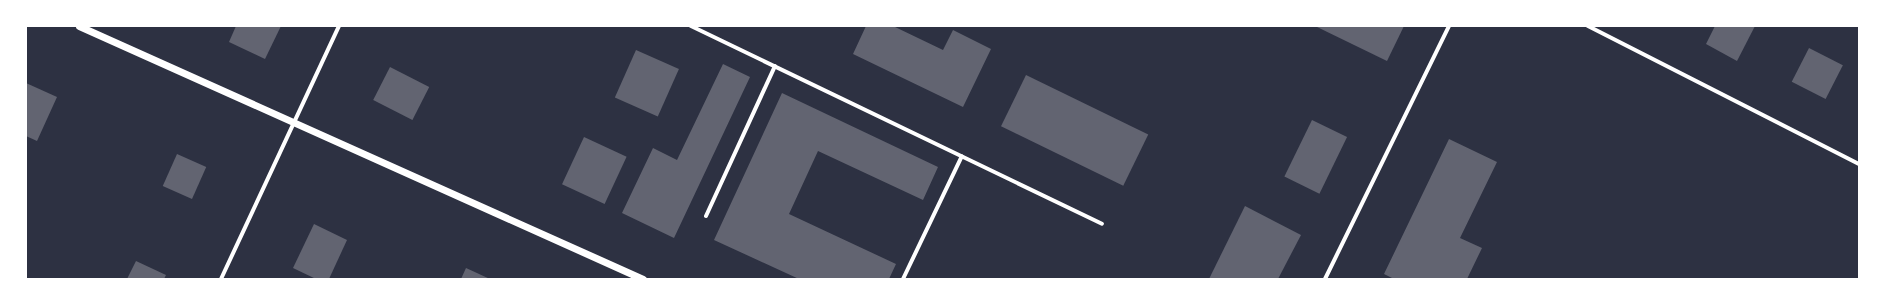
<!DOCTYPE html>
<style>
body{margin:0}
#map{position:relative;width:1885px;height:305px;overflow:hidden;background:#2d3142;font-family:"Nunito Sans",sans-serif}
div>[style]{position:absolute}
.building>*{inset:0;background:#626471;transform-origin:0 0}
.minor>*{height:4px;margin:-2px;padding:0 2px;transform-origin:2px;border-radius:2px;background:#fff}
.tertiary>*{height:7px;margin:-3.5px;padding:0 3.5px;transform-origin:3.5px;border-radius:3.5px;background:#fff}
span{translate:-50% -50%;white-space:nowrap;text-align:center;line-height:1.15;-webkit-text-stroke:3px #fff;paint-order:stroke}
.frame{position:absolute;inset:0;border:27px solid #fff;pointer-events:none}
</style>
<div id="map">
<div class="building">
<i style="clip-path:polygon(236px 26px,281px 26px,265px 59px,229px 42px)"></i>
<i style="clip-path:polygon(866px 26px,893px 26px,943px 50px,953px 30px,991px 49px,963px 107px,853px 54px)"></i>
<i style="clip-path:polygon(1315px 26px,1404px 26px,1387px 61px)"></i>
<i style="clip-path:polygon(1715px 26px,1755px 26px,1737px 61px,1706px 44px)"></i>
<i style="left:1809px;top:48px;width:38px;height:38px;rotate:27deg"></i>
<i style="left:636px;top:50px;width:47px;height:52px;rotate:24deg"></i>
<i style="clip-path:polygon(723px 64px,750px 77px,674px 238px,622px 213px,653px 148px,677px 160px)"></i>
<i style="left:390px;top:67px;width:44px;height:37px;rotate:27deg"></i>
<i style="left:1026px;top:75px;width:136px;height:57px;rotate:26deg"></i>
<i style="clip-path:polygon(26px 83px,57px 97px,37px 141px,26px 136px)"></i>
<i style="clip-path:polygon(782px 93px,938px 167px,923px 200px,818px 151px,789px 214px,896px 264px,889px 279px,799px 279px,714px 240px)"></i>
<i style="left:1312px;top:120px;width:39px;height:63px;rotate:26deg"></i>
<i style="left:584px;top:137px;width:47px;height:52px;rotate:25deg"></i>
<i style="clip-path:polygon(1449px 139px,1497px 162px,1460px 238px,1482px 248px,1467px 279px,1394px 279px,1384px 274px)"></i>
<i style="left:177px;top:154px;width:32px;height:35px;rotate:24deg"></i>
<i style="clip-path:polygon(1245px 206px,1301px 235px,1278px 279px,1209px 279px)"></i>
<i style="clip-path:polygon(314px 224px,347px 240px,329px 279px,316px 279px,293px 268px)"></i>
<i style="clip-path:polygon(136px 261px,166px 275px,164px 279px,127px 279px)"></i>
<i style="clip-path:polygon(466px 268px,490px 279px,461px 279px)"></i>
</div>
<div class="minor">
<i style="left:691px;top:26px;width:456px;rotate:25.7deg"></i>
<i style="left:1588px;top:26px;width:304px;rotate:27deg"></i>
<i style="left:706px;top:216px;width:165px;rotate:-65.3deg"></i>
<i style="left:221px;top:279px;width:279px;rotate:-65deg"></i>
<i style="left:903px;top:279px;width:136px;rotate:-64.4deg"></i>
<i style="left:1325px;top:279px;width:282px;rotate:-63.9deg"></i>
</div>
<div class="tertiary">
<i style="left:79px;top:26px;width:618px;rotate:24.16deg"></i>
</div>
<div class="frame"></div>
</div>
